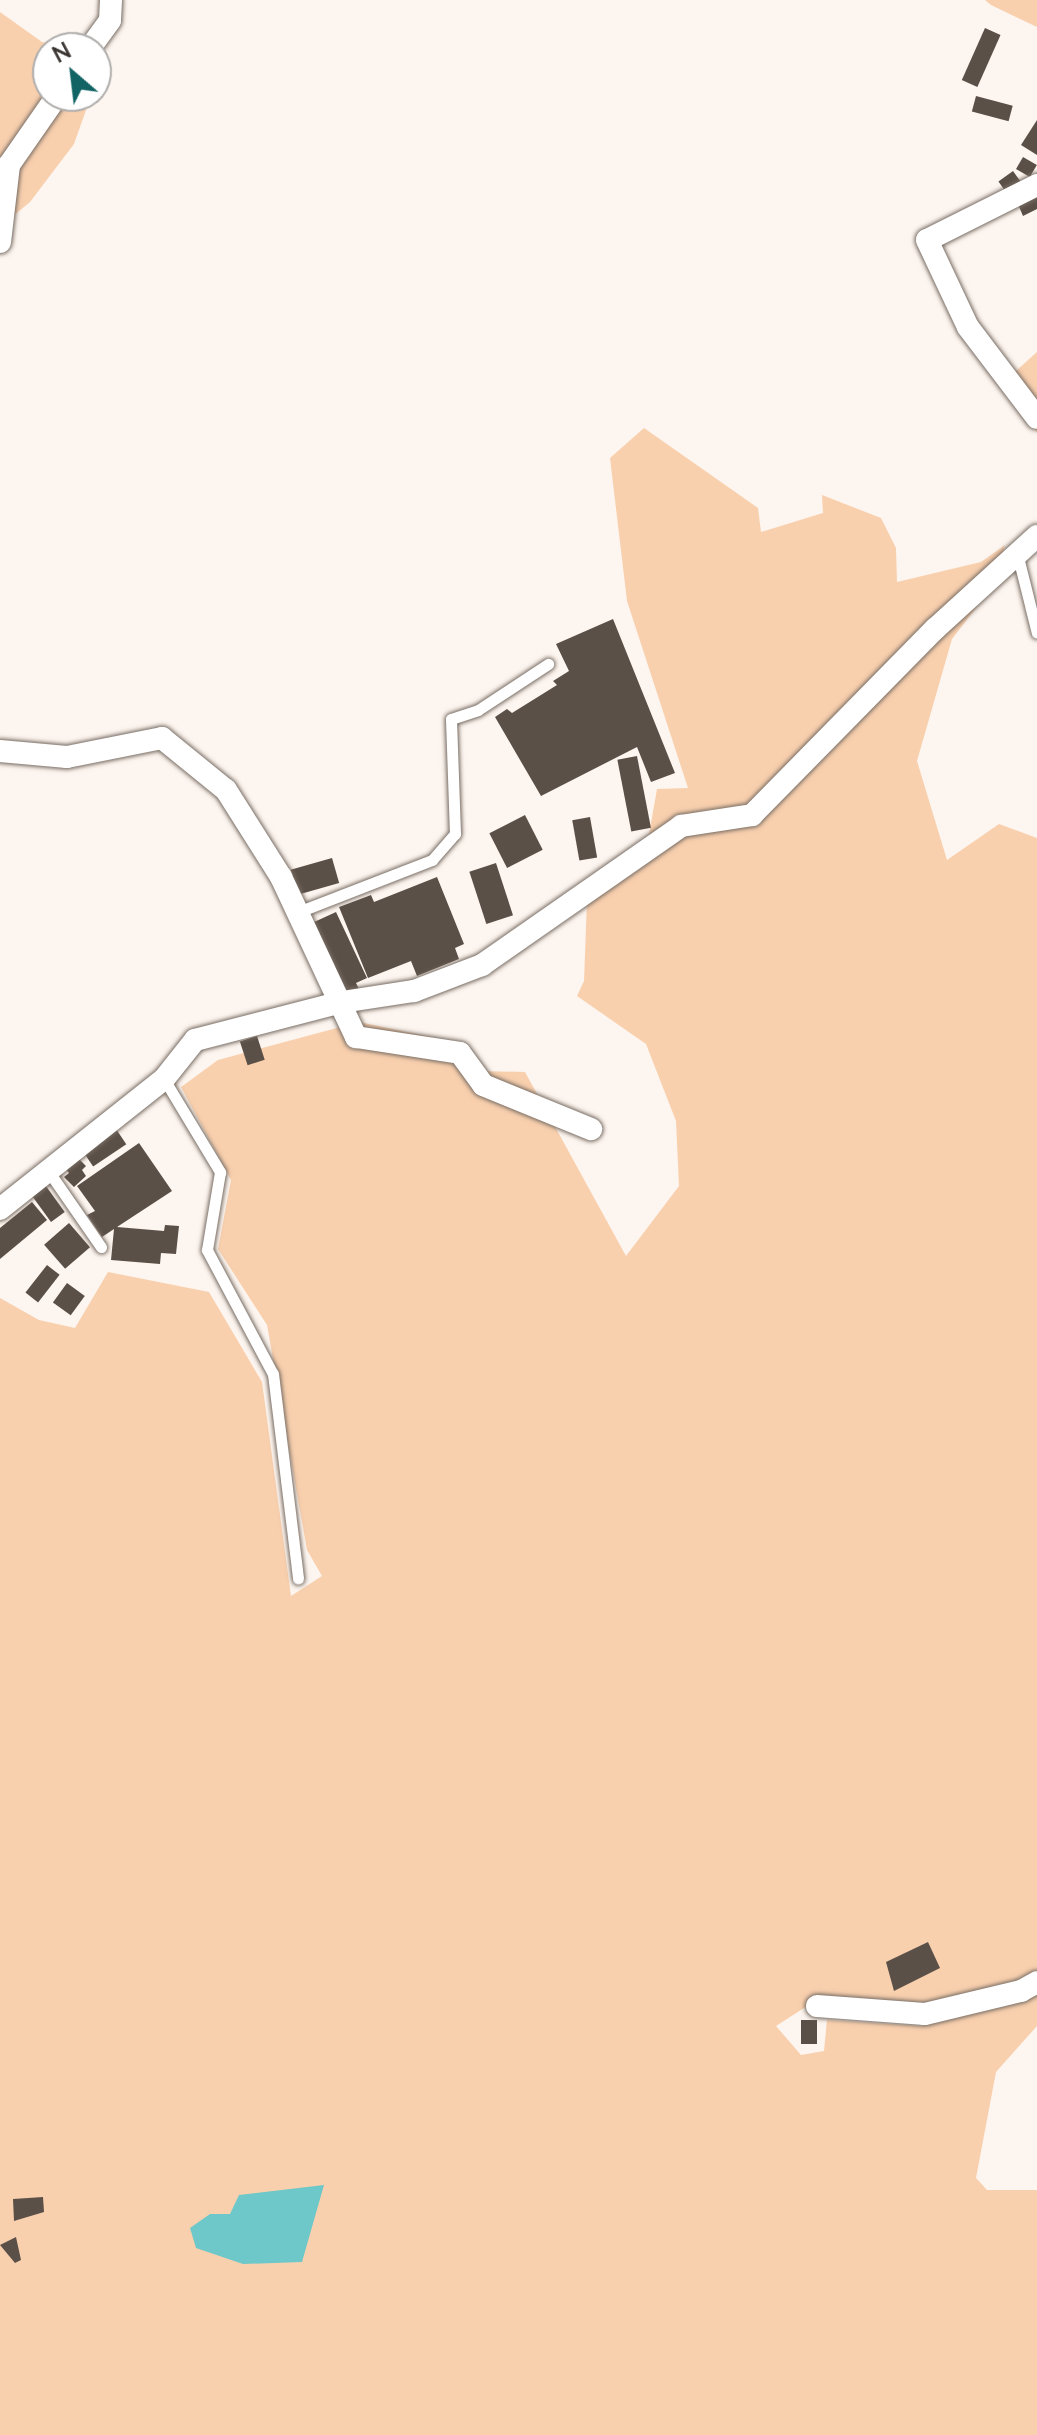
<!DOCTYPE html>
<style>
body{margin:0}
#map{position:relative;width:1037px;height:2435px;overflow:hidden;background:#fdf5ef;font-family:Lato,sans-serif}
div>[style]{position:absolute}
.green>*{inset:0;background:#f9d0ae}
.water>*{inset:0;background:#6ec7c8}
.building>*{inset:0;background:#5b5048;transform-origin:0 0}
.roads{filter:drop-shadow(0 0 2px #786d64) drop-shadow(0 0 2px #786d64)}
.service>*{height:11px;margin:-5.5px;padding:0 5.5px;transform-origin:5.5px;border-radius:5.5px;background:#fff}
.minor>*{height:22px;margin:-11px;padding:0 11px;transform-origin:11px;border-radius:11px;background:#fff}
span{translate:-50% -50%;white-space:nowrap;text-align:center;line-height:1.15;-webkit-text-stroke:8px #fff;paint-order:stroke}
.north{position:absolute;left:32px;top:32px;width:80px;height:80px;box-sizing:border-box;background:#fff;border:2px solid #b0aeac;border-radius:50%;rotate:332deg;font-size:22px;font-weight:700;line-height:32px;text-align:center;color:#393430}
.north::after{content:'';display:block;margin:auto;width:28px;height:36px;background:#126364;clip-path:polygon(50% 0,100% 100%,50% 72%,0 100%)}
</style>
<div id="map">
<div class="green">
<i style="clip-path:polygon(985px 0,1037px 0,1037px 27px,991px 5px)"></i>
<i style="clip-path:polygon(0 12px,42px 42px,67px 48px,48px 48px,48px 96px,91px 96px,74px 144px,30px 202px,0 227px)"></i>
<i style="clip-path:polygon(1037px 352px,1037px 433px,1004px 382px)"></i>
<i style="clip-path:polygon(644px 428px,758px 508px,761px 532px,823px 513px,822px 495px,881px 518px,896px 548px,897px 582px,981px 562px,1005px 545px,992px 587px,952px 639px,917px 761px,947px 860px,999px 824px,1037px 838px,1037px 1973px,1016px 1984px,926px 2007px,818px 1999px,776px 2026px,801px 2055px,824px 2051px,827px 2020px,922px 2026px,1037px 1992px,1037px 2026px,996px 2072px,976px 2178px,987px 2190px,1037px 2190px,1037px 2435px,0 2435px,0 1298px,39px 1320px,75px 1328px,108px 1272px,209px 1292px,262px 1382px,291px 1596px,322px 1576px,307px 1550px,267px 1325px,218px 1249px,231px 1180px,181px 1087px,218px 1060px,359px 1022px,465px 1044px,481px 1071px,525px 1072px,626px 1256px,679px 1186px,676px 1121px,646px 1044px,577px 996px,584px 981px,587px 900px,648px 840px,657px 789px,688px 788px,627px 601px,610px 458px)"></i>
</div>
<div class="water">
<i style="clip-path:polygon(324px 2185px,302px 2262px,243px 2264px,196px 2248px,190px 2228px,210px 2214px,230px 2214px,239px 2195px)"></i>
</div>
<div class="building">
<i style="left:985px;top:28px;width:17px;height:57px;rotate:24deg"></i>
<i style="left:976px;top:96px;width:38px;height:16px;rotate:15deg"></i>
<i style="clip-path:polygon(1037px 120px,1037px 155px,1021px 145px)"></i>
<i style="left:1023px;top:157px;width:16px;height:14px;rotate:30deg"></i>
<i style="left:1013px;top:171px;width:14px;height:18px;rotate:54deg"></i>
<i style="clip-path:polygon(1037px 193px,1037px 209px,1023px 216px,1017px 202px)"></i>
<i style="clip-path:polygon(613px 619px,675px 773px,651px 782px,637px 747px,541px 796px,495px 717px,507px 709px,512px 713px,557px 685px,553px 681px,569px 671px,556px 644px)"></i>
<i style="left:637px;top:756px;width:73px;height:20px;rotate:79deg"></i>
<i style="left:525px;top:815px;width:39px;height:40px;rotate:63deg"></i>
<i style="left:590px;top:817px;width:41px;height:18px;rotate:80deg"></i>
<i style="left:332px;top:858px;width:26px;height:43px;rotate:74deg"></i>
<i style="left:496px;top:863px;width:55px;height:28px;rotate:72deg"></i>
<i style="clip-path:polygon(437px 877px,464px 944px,455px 948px,459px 959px,417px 976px,411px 961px,368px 978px,339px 907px,371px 895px,374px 902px)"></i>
<i style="clip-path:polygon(336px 912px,367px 978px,356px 983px,360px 991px,346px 997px,312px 923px)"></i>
<i style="left:257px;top:1036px;width:25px;height:18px;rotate:72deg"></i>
<i style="left:114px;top:1126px;width:22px;height:40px;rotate:56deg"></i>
<i style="clip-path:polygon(139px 1143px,172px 1191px,117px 1227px,164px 1231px,165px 1225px,179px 1226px,176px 1254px,161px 1253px,160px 1264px,111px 1260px,114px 1229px,102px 1237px,87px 1215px,95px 1211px,77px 1186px)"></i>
<i style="clip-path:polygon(75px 1155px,86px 1166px,82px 1170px,86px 1176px,74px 1187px,64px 1177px,69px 1173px,63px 1166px)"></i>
<i style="left:43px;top:1182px;width:37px;height:17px;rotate:54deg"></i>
<i style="clip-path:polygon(32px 1202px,47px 1220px,0 1259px,0 1228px)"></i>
<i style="left:69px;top:1223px;width:32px;height:33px;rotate:49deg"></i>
<i style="left:47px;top:1265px;width:16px;height:35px;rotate:38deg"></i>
<i style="left:67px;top:1283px;width:22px;height:24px;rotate:36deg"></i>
<i style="clip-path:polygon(928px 1942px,940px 1968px,894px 1991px,886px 1962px)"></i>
<i style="left:801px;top:2020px;width:16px;height:24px"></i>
<i style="clip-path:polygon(43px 2197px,44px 2212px,14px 2221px,13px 2199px)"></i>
<i style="clip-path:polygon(16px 2237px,21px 2260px,15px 2263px,0 2245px)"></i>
</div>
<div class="roads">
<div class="service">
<i style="left:1017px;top:553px;width:82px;rotate:76deg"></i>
<i style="left:298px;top:912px;width:144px;rotate:-21.2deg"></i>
<i style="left:432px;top:860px;width:35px;rotate:-49deg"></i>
<i style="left:455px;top:834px;width:115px;rotate:-92deg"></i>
<i style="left:451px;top:719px;width:28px;rotate:-18deg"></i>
<i style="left:478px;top:710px;width:84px;rotate:-33.3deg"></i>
<i style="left:164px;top:1079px;width:109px;rotate:58.9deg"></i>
<i style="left:220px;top:1172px;width:79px;rotate:99.5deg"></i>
<i style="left:207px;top:1250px;width:140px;rotate:62deg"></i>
<i style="left:273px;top:1374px;width:206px;rotate:83deg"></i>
<i style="left:47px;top:1169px;width:95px;rotate:55.3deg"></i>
</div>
<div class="minor">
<i style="left:90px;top:48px;width:34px;rotate:-54deg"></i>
<i style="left:110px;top:20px;width:20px;rotate:-87deg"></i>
<i style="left:1037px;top:185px;width:123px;rotate:153.4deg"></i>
<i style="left:927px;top:240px;width:96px;rotate:64.8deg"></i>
<i style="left:968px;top:327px;width:114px;rotate:52.8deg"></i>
<i style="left:0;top:242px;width:78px;rotate:-83.3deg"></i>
<i style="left:9px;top:165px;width:84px;rotate:-55.2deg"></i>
<i style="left:0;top:751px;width:67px;rotate:5.1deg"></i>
<i style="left:67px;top:757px;width:97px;rotate:-11.3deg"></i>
<i style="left:162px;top:738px;width:82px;rotate:39.1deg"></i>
<i style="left:226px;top:790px;width:103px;rotate:57.7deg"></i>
<i style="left:281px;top:877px;width:177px;rotate:64.9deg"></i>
<i style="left:356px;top:1037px;width:105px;rotate:8.7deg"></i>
<i style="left:460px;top:1053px;width:39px;rotate:54deg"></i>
<i style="left:483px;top:1085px;width:117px;rotate:22.2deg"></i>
<i style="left:0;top:1209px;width:209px;rotate:-38.4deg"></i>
<i style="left:164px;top:1079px;width:50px;rotate:-51.5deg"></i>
<i style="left:195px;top:1040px;width:152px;rotate:-14.5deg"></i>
<i style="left:342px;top:1002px;width:73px;rotate:-8.7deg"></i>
<i style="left:414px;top:991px;width:73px;rotate:-20.9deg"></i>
<i style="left:482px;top:965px;width:243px;rotate:-34.9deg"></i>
<i style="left:681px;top:826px;width:72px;rotate:-8.8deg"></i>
<i style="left:752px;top:815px;width:261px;rotate:-45.5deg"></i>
<i style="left:935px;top:629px;width:138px;rotate:-42.4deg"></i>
<i style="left:817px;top:2006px;width:108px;rotate:4.2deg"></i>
<i style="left:925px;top:2014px;width:99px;rotate:-13.5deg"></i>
<i style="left:1021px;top:1991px;width:18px;rotate:-29deg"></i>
</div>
</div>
<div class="north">N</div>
</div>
